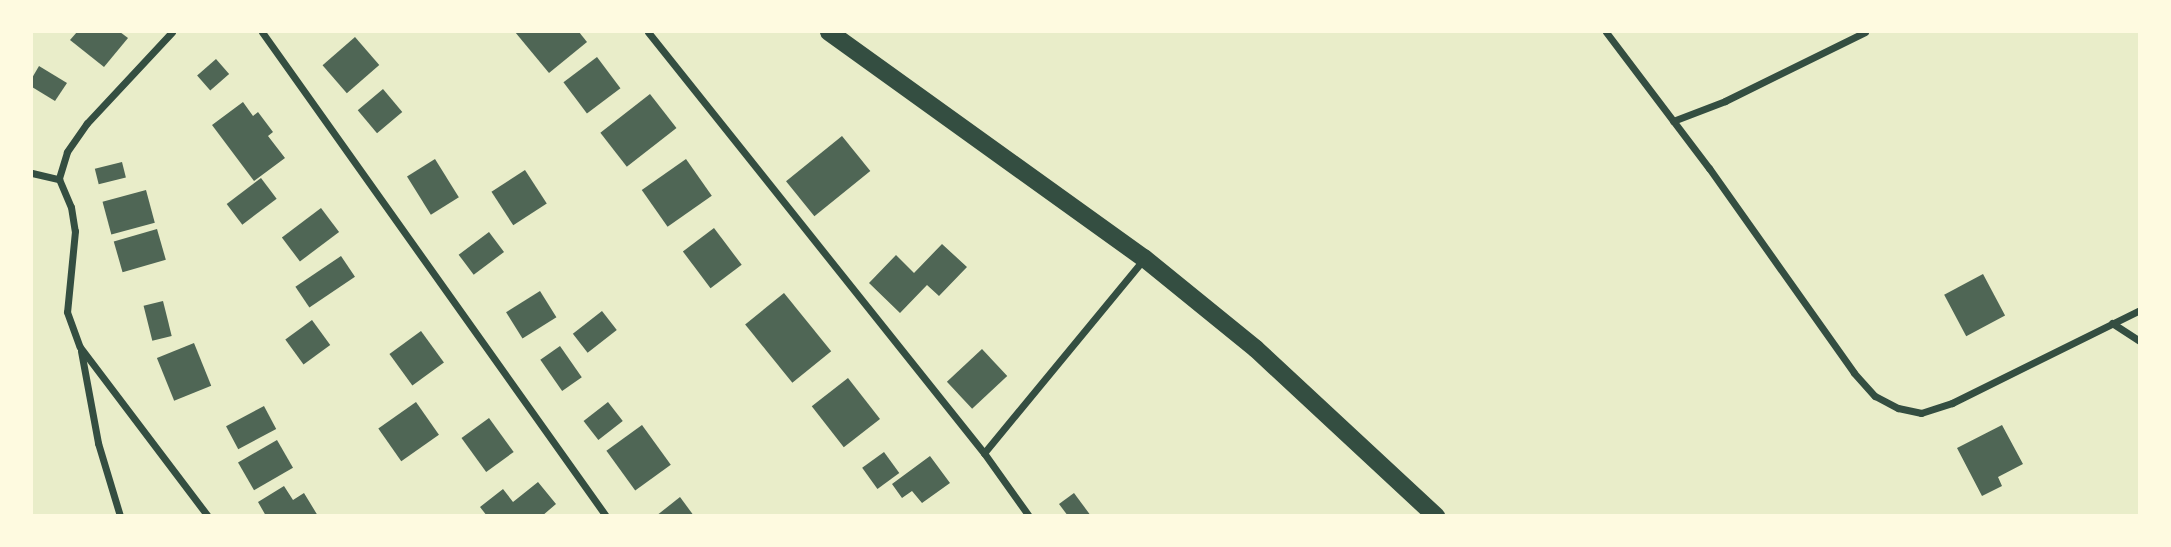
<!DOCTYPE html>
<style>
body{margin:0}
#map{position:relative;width:2171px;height:547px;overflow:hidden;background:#e9edc9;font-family:Inter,sans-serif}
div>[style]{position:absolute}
.building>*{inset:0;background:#4f6655;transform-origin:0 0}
.minor>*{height:7px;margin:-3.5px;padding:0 3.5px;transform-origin:3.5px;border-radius:3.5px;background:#344e41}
.primary>*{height:18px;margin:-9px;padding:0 9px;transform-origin:9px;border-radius:9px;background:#344e41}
span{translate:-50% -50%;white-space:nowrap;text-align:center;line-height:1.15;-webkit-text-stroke:7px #fefae0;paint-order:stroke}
.frame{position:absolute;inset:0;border:33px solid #fefae0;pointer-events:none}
</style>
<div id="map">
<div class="building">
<i style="clip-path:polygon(77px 32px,120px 32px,128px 38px,104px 67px,70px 40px)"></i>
<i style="clip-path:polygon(515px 32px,579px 32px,587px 42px,549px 73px)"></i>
<i style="left:355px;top:37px;width:37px;height:43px;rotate:49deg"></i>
<i style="left:597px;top:57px;width:39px;height:42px;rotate:53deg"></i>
<i style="left:216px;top:59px;width:20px;height:25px;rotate:49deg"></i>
<i style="clip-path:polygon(39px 66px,67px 83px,55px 101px,32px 87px,32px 78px)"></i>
<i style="left:383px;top:89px;width:30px;height:33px;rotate:50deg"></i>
<i style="left:650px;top:94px;width:43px;height:63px;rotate:52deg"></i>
<i style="clip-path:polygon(243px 102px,253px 116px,258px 112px,273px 132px,268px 136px,285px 158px,254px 181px,212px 125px)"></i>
<i style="left:842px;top:136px;width:45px;height:72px;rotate:51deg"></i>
<i style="left:435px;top:159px;width:45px;height:33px;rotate:58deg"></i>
<i style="left:686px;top:159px;width:45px;height:54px;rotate:55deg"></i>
<i style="left:122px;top:162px;width:16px;height:28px;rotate:76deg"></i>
<i style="left:525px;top:170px;width:40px;height:40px;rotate:57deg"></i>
<i style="left:261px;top:178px;width:26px;height:43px;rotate:53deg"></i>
<i style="left:146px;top:190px;width:34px;height:45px;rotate:75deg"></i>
<i style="left:321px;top:208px;width:30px;height:49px;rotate:53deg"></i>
<i style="left:714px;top:228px;width:46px;height:39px;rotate:53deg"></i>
<i style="left:157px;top:229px;width:32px;height:45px;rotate:74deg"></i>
<i style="left:489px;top:232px;width:25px;height:38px;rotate:53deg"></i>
<i style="clip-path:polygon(942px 244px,967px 267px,939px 296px,927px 285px,900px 313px,869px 283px,896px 255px,914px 273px)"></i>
<i style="left:341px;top:256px;width:25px;height:55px;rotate:56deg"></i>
<i style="left:1983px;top:274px;width:47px;height:44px;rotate:62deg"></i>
<i style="left:540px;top:291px;width:31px;height:40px;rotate:58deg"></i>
<i style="left:784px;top:293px;width:75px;height:50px;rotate:51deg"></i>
<i style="left:163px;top:301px;width:36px;height:20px;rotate:76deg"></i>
<i style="left:602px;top:311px;width:24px;height:37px;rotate:52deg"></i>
<i style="left:312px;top:320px;width:31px;height:33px;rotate:54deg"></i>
<i style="left:421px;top:331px;width:39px;height:39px;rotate:54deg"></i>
<i style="left:194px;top:343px;width:46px;height:40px;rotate:68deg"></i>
<i style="left:560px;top:346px;width:38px;height:24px;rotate:55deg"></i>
<i style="left:982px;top:349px;width:37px;height:48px;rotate:47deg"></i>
<i style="left:848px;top:378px;width:52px;height:46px;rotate:52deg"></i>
<i style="left:416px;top:402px;width:40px;height:46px;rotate:55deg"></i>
<i style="left:608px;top:402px;width:24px;height:31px;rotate:52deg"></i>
<i style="left:264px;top:406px;width:26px;height:43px;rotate:62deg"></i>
<i style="left:489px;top:418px;width:42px;height:34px;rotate:54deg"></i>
<i style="left:642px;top:425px;width:49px;height:44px;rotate:54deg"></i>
<i style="clip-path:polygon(2002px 425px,2023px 464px,1998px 477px,2002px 486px,1982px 496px,1957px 448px)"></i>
<i style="left:277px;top:440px;width:32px;height:45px;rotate:60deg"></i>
<i style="left:884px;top:452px;width:26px;height:27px;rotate:54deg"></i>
<i style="clip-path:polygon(930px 456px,950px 483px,922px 503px,912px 491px,902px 498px,892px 484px)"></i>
<i style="clip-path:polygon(538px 482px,556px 504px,542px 516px,487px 516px,480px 507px,503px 489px,513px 502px)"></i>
<i style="clip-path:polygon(284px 486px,293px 500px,304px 493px,318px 516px,266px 516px,258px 502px)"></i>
<i style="clip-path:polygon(1074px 493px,1091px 516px,1068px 516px,1059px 504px)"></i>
<i style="clip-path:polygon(680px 497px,694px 516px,656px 516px)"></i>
</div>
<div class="minor">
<i style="left:172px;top:32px;width:125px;rotate:133deg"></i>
<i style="left:87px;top:123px;width:35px;rotate:125deg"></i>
<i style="left:67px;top:152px;width:28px;rotate:107deg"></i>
<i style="left:59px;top:179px;width:30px;rotate:67deg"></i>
<i style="left:71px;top:207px;width:24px;rotate:81deg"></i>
<i style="left:75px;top:231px;width:81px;rotate:95.6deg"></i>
<i style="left:67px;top:312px;width:37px;rotate:70deg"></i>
<i style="left:80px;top:347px;width:212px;rotate:52.9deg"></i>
<i style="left:262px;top:32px;width:594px;rotate:54.6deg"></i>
<i style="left:648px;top:32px;width:539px;rotate:51.41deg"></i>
<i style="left:984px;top:453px;width:77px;rotate:54.5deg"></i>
<i style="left:1606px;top:32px;width:171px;rotate:52.9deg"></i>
<i style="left:1709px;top:168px;width:251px;rotate:54.7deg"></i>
<i style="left:1854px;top:373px;width:31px;rotate:48deg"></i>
<i style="left:1875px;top:396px;width:26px;rotate:28deg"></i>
<i style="left:1898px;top:408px;width:24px;rotate:12deg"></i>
<i style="left:1921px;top:413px;width:33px;rotate:-18deg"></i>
<i style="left:1952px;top:403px;width:210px;rotate:-26.3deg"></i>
<i style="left:1673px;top:121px;width:56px;rotate:-21deg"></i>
<i style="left:1725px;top:101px;width:156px;rotate:-26.2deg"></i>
<i style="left:32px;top:173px;width:28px;rotate:13deg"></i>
<i style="left:2112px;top:323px;width:33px;rotate:33deg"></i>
<i style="left:81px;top:351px;width:94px;rotate:79.5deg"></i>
<i style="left:98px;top:443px;width:76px;rotate:73.2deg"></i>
<i style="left:984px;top:453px;width:251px;rotate:-50.5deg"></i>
</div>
<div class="primary">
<i style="left:829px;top:32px;width:388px;rotate:35.7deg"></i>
<i style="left:1144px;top:258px;width:144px;rotate:39.1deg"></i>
<i style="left:1256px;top:349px;width:246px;rotate:42.9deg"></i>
</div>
<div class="frame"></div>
</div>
